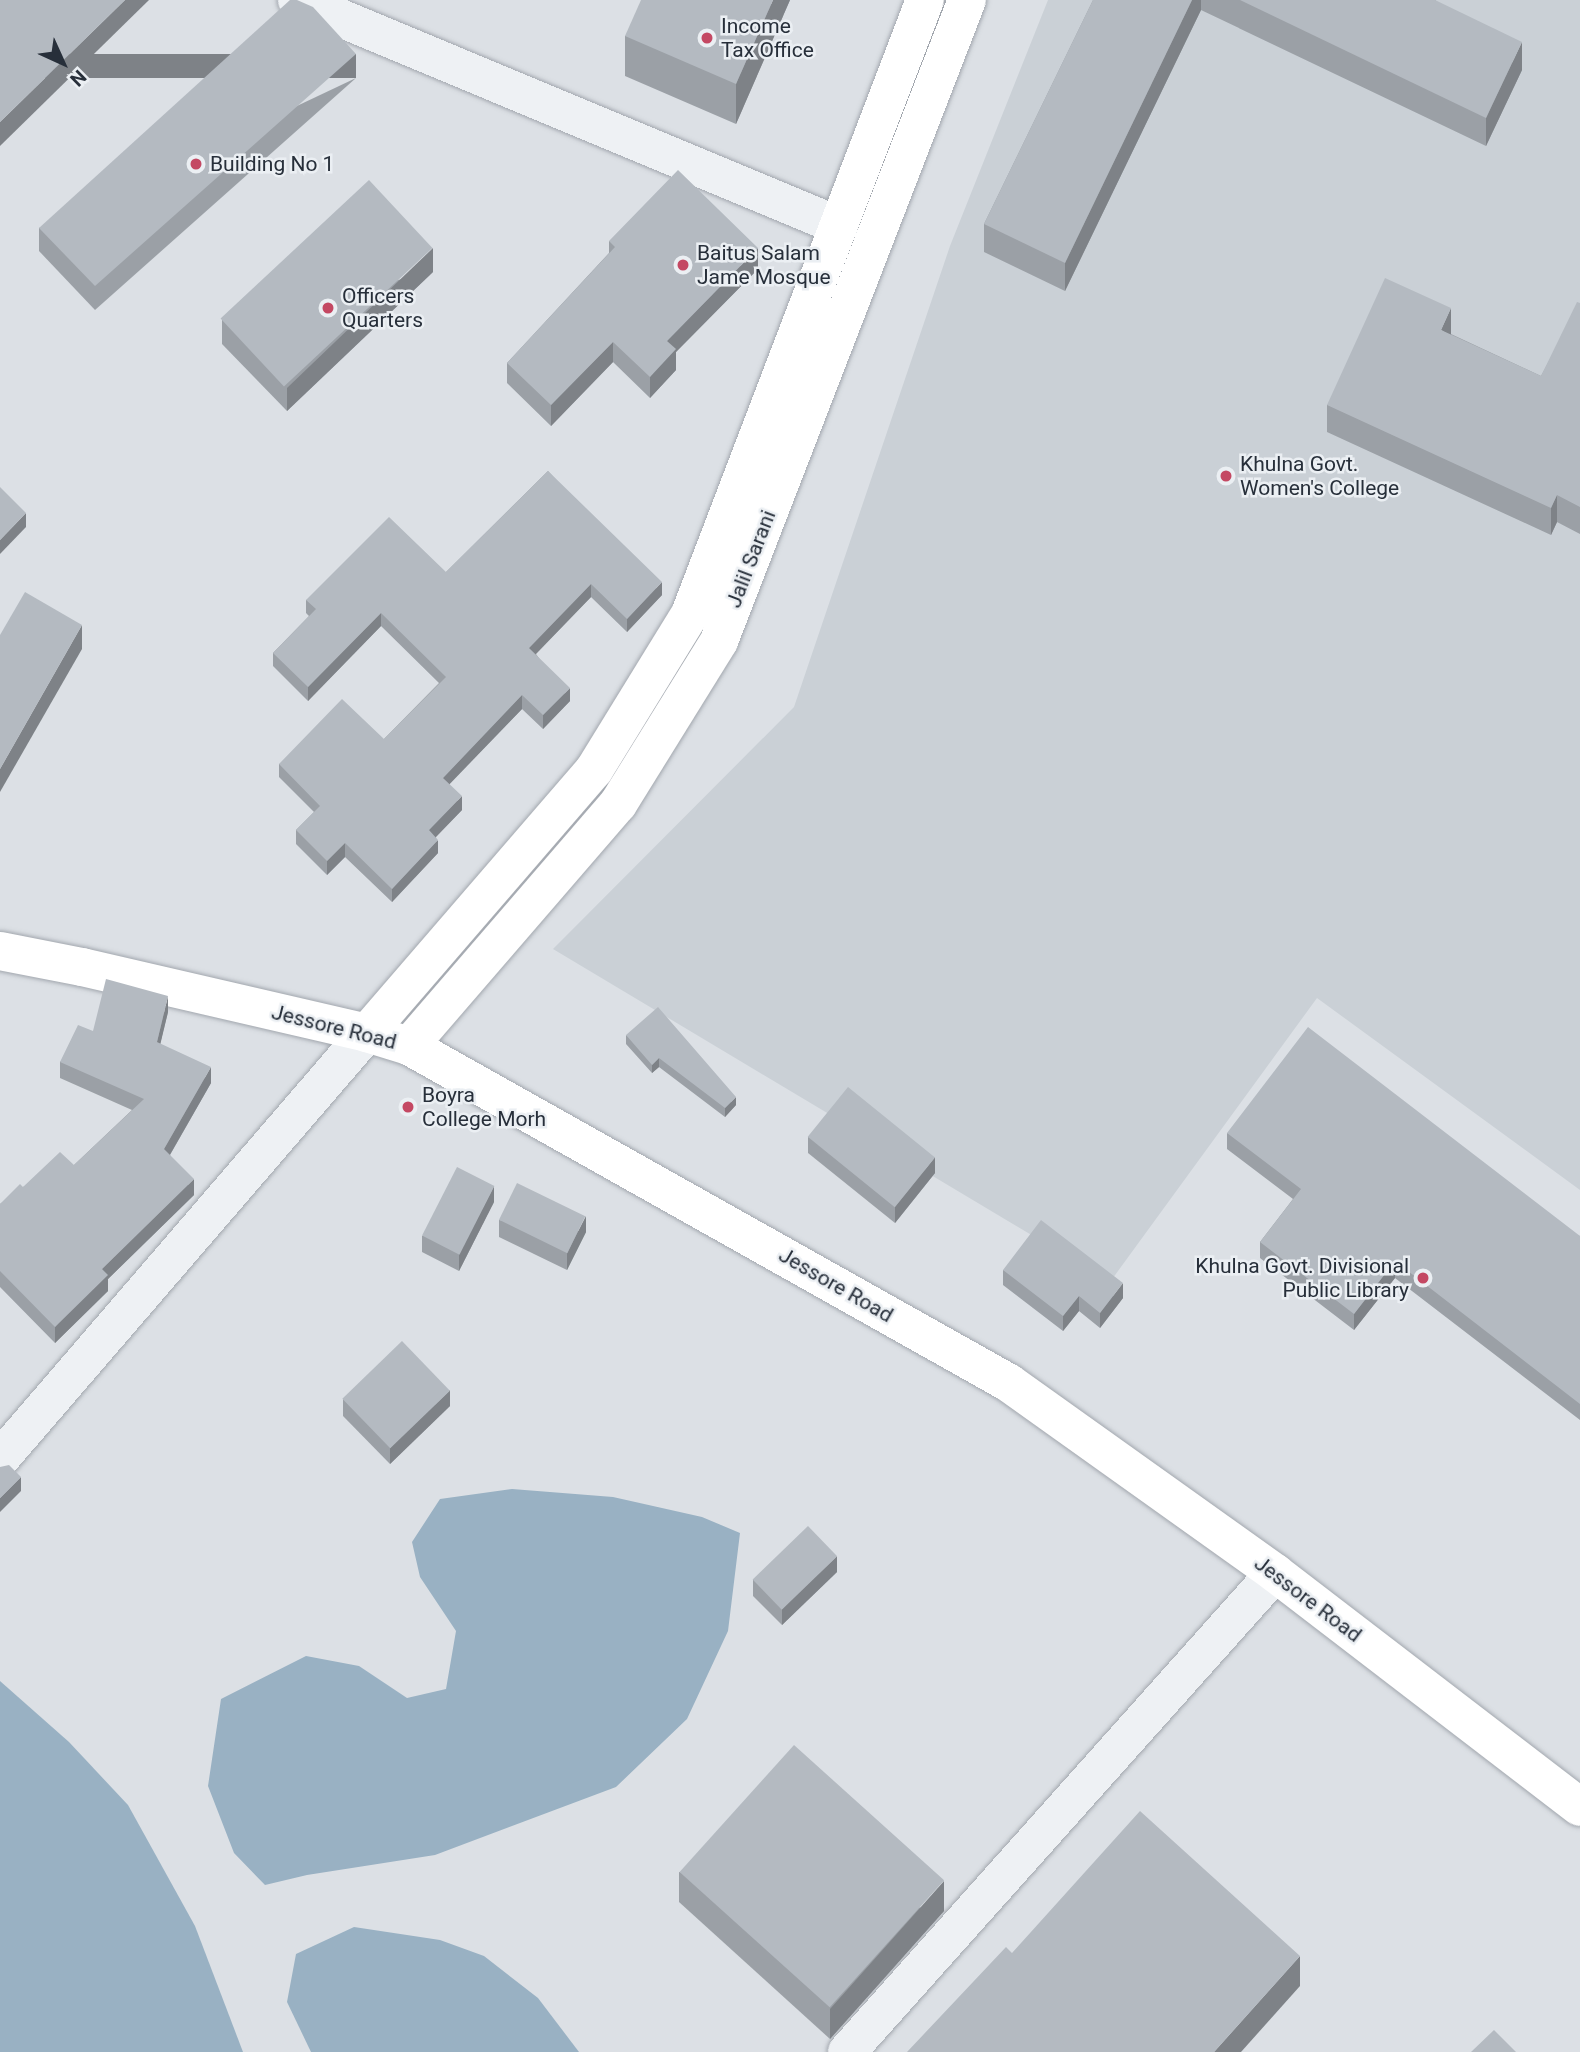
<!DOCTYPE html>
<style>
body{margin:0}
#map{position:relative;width:1580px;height:2052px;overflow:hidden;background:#dce0e5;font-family:Roboto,sans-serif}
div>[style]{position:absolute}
.built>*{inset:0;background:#cad0d6}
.water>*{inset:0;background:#99b1c3}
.roads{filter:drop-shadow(0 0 2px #a2a7ae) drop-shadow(0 0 2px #a2a7ae)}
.minor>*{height:38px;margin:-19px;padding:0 19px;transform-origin:19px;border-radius:19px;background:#eef1f4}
.major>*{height:38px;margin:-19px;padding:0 19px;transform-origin:19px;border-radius:19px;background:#fff}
.highway>*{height:38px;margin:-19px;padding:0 19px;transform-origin:19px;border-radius:19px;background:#fff}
.wall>*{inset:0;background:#9ba0a6}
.shaded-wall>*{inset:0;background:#7e8287;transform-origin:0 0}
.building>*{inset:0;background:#b4bac1;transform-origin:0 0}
.dots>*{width:19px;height:19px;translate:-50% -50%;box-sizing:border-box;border:4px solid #ebeff3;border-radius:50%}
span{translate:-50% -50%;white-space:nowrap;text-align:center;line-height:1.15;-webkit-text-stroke:5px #ebeff3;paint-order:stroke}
.poi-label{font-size:21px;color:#272f3a}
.left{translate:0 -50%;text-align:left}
.right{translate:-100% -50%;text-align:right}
.street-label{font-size:21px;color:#272f3a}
.north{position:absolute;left:28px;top:28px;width:70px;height:70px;-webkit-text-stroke:5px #ebeff3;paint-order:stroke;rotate:135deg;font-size:19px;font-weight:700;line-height:28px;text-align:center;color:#272f3a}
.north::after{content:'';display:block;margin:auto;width:24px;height:32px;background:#272f3a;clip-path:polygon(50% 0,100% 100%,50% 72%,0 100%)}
</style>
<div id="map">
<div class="built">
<i style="clip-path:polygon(1048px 0,1580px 0,1580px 1190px,1317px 998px,1110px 1282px,553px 949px,794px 707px,950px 246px)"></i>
</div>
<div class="water">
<i style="clip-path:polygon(512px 1489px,613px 1497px,702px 1517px,740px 1533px,728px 1631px,687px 1719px,616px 1787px,435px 1855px,307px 1875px,265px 1885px,234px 1853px,208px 1786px,221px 1699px,306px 1656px,359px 1666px,407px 1698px,446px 1689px,456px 1631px,420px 1577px,412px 1542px,440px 1499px)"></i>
<i style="clip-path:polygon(0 1681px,69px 1742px,128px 1805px,195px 1926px,243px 2052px,0 2052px)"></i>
<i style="clip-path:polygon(354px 1927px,440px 1940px,484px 1956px,538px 1998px,579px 2052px,311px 2052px,287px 2002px,296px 1954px)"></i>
</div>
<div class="roads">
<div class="minor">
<i style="left:297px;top:0;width:587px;rotate:22.63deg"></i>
<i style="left:0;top:1459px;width:562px;rotate:-49.26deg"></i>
<i style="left:847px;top:2052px;width:642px;rotate:-48.22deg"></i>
</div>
<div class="major">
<i style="left:367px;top:1033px;width:347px;rotate:-49.2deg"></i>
<i style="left:594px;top:770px;width:183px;rotate:-58.4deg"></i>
<i style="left:690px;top:614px;width:657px;rotate:-69.06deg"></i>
<i style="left:409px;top:1046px;width:320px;rotate:-49.2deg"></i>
<i style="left:618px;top:804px;width:192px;rotate:-58.2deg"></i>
<i style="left:719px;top:641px;width:687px;rotate:-68.85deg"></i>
</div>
<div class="highway">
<i style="left:0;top:951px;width:84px;rotate:11deg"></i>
<i style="left:82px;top:967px;width:293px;rotate:13deg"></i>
<i style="left:367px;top:1033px;width:44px;rotate:17.2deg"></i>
<i style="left:409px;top:1046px;width:688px;rotate:29.32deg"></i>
<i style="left:1009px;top:1383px;width:327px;rotate:35.5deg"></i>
<i style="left:1275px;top:1573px;width:384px;rotate:37.5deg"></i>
</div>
</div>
<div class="wall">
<i style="clip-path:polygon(790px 0,736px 124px,625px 76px,625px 36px)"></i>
<i style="clip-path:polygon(1093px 0,1435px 0,1522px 70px,1486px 146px,1201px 10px,1065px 291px,984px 252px,984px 224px)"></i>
<i style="clip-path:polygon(356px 78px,95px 310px,39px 251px,39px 228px)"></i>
<i style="clip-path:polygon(609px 241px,758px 269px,676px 352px,676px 370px,650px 398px,613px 362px,551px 426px,507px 383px,507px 363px,609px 253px)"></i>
<i style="clip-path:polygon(433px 272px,287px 411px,222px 344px,222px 320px)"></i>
<i style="clip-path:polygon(1580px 303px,1580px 534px,1557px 522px,1551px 535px,1327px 432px,1327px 405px,1451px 334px,1541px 376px)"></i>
<i style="clip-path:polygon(548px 471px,662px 595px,627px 632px,591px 597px,536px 654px,570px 701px,543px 729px,522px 709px,449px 784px,462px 810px,436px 837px,438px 853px,392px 902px,345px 857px,327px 875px,296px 844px,296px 830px,314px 812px,279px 777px,279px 764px,384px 739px,439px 683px,381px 626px,308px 701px,273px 666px,273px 653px,309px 616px,306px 613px,306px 600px,446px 572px)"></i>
<i style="clip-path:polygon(168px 1012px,160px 1044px,211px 1083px,170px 1155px,194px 1195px,108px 1279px,108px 1291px,55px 1343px,0 1287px,0 1204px,23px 1187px,74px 1165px,132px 1110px,60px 1078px,60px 1062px,93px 1031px)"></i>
<i style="clip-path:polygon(626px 1035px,736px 1105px,725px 1117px,659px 1067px,652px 1073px,626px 1044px)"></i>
<i style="clip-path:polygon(1227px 1133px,1580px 1236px,1580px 1420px,1395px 1278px,1354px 1330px,1260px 1258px,1260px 1242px,1293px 1199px,1227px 1149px)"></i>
<i style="clip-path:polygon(808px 1137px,935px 1173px,895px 1223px,808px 1153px)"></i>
<i style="clip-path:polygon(494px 1202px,459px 1271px,422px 1252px,422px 1236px)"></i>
<i style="clip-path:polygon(499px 1220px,586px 1232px,567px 1270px,499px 1237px)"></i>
<i style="clip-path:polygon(1003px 1270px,1123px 1298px,1100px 1328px,1079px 1311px,1063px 1331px,1003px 1285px)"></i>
<i style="clip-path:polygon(343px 1399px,450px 1406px,390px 1464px,343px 1416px)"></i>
<i style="clip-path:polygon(837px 1572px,782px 1625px,753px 1596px,753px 1580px)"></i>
<i style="clip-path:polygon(679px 1872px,944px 1911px,830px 2039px,679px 1902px)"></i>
</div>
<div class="shaded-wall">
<i style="clip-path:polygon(125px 0,149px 0,0 146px,0 122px)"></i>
<i style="clip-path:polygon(773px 0,790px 0,736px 124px,736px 84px)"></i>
<i style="clip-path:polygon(1192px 0,1201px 0,1201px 10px,1065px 291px,1065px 263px)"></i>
<i style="clip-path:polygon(1522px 42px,1522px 70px,1486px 146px,1486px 118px)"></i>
<i style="left:356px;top:54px;width:24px;height:349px;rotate:90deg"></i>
<i style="clip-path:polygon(433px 248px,433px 272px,287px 411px,287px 388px)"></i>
<i style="clip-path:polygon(758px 248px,758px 269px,676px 352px,676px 370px,650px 398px,650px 377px,667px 341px)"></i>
<i style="clip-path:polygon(1451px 308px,1451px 336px,1441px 330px)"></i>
<i style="clip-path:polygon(613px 342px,613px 362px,551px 426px,551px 405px)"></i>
<i style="clip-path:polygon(1557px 495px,1557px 522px,1551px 535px,1551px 508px)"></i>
<i style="clip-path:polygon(26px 513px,26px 527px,0 554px,0 540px)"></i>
<i style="clip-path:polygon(662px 582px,662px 595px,627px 632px,627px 619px)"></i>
<i style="clip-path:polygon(591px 584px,591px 597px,529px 661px,529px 648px)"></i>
<i style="clip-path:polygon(381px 613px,381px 626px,308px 701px,308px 687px)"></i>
<i style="clip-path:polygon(82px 625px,82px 649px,0 792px,0 769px)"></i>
<i style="clip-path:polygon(570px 688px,570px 701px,543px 729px,543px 715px)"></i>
<i style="clip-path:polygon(522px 695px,522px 709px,443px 791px,443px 778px)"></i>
<i style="clip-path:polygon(462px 796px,462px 810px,429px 844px,429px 830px)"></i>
<i style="clip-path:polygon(438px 840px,438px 853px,392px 902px,392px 889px)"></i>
<i style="clip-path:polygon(345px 843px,345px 857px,327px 875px,327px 861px)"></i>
<i style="clip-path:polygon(168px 996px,168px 1012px,157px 1058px,157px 1042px)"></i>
<i style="clip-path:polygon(659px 1058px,659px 1067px,652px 1073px,652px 1065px)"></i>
<i style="clip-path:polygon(211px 1067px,211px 1083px,164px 1165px,164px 1149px)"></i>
<i style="clip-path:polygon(736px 1097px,736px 1105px,725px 1117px,725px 1108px)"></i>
<i style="clip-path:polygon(935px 1157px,935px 1173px,895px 1223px,895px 1207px)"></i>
<i style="clip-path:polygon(194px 1179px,194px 1195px,108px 1279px,108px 1291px,55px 1343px,55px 1327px,102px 1269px)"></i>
<i style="clip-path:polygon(494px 1186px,494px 1202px,459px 1271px,459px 1254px)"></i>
<i style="clip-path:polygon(586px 1216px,586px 1232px,567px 1270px,567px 1253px)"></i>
<i style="clip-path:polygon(1395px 1261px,1395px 1278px,1354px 1330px,1354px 1314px)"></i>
<i style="clip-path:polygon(1123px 1283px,1123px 1298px,1100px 1328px,1100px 1313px)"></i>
<i style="clip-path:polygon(1079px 1296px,1079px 1311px,1063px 1331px,1063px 1316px)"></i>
<i style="clip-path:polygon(450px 1390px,450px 1406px,390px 1464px,390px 1448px)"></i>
<i style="clip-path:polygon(21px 1477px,21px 1491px,0 1512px,0 1498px)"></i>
<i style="clip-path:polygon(837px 1556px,837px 1572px,782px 1625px,782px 1609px)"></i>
<i style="clip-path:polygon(944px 1881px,944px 1911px,830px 2039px,830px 2009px)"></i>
<i style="clip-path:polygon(1300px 1956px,1300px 1986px,1241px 2052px,1214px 2052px)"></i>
</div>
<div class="building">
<i style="clip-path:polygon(0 0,125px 0,0 122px)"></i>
<i style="clip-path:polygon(290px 0,297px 0,313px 7px,356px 54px,95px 286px,39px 228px)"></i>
<i style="clip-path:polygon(641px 0,773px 0,736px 84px,625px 36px)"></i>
<i style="clip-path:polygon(1093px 0,1192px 0,1065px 263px,984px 224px)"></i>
<i style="clip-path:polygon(1240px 0,1435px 0,1522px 42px,1486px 118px)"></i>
<i style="clip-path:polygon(678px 170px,758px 248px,667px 341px,676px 349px,650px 377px,613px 342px,551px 405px,507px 363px,615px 247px,609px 241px)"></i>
<i style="left:369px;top:180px;width:93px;height:203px;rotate:47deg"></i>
<i style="clip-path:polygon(1385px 278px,1451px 308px,1441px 330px,1541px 376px,1577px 302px,1580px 303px,1580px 507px,1557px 495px,1551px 508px,1327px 405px)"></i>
<i style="clip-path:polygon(548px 471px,662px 582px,627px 619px,591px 584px,529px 648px,570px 688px,543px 715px,522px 695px,443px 778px,462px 796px,429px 830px,438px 840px,392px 889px,345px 843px,327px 861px,296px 830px,320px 806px,279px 764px,342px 699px,384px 739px,446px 677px,381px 613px,308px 687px,273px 653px,316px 609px,306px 600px,389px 517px,446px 572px)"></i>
<i style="clip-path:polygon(0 487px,26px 513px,0 540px)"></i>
<i style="clip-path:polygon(25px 592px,82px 625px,0 769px,0 635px)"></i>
<i style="clip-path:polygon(106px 979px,168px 996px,157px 1042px,211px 1067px,164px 1149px,194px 1179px,102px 1269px,108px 1275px,55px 1327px,0 1271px,0 1204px,20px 1184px,23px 1187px,60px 1152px,74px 1165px,144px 1099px,60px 1062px,78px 1025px,93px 1031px)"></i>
<i style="clip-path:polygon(658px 1007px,736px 1097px,725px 1108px,659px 1058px,652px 1065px,626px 1035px)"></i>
<i style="clip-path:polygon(1308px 1027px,1580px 1236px,1580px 1404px,1395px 1261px,1354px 1314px,1260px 1242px,1301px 1189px,1227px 1133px)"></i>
<i style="left:848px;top:1087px;width:112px;height:64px;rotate:39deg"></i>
<i style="left:457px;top:1167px;width:42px;height:77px;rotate:27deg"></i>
<i style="left:517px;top:1183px;width:76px;height:41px;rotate:26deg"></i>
<i style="clip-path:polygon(1041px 1220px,1123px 1283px,1100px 1313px,1079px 1296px,1063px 1316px,1003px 1270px)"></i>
<i style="left:402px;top:1341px;width:69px;height:83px;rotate:46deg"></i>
<i style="clip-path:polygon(9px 1465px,21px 1477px,0 1498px,0 1467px)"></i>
<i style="left:808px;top:1526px;width:42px;height:77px;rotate:46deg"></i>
<i style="left:794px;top:1745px;width:202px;height:171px;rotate:42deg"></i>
<i style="clip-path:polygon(1140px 1811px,1300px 1956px,1214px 2052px,907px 2052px,1006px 1947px,1012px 1953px)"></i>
<i style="clip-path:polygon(1494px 2030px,1516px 2052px,1471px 2052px)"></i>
</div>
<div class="dots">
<i style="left:707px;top:38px;background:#c44863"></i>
<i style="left:196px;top:164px;background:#c44863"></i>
<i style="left:683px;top:265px;background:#c44863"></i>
<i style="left:328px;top:308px;background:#c44863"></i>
<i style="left:1226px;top:476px;background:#c44863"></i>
<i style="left:408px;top:1107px;background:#c44863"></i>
<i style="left:1423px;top:1278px;background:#c44863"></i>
</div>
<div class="poi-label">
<span class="left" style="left:721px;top:38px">Income<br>Tax Office</span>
<span class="left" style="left:210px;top:164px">Building No 1</span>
<span class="left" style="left:697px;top:265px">Baitus Salam<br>Jame Mosque</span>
<span class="left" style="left:342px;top:308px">Officers<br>Quarters</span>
<span class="left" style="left:1240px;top:476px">Khulna Govt.<br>Women's College</span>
<span class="left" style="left:422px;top:1107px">Boyra<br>College Morh</span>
<span class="right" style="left:1409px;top:1278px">Khulna Govt. Divisional<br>Public Library</span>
</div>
<div class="street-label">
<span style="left:751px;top:559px;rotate:-69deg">Jalil Sarani</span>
<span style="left:334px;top:1027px;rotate:14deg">Jessore Road</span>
<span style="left:836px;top:1285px;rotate:30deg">Jessore Road</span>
<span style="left:1308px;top:1599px;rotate:37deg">Jessore Road</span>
</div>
<div class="north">N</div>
</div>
